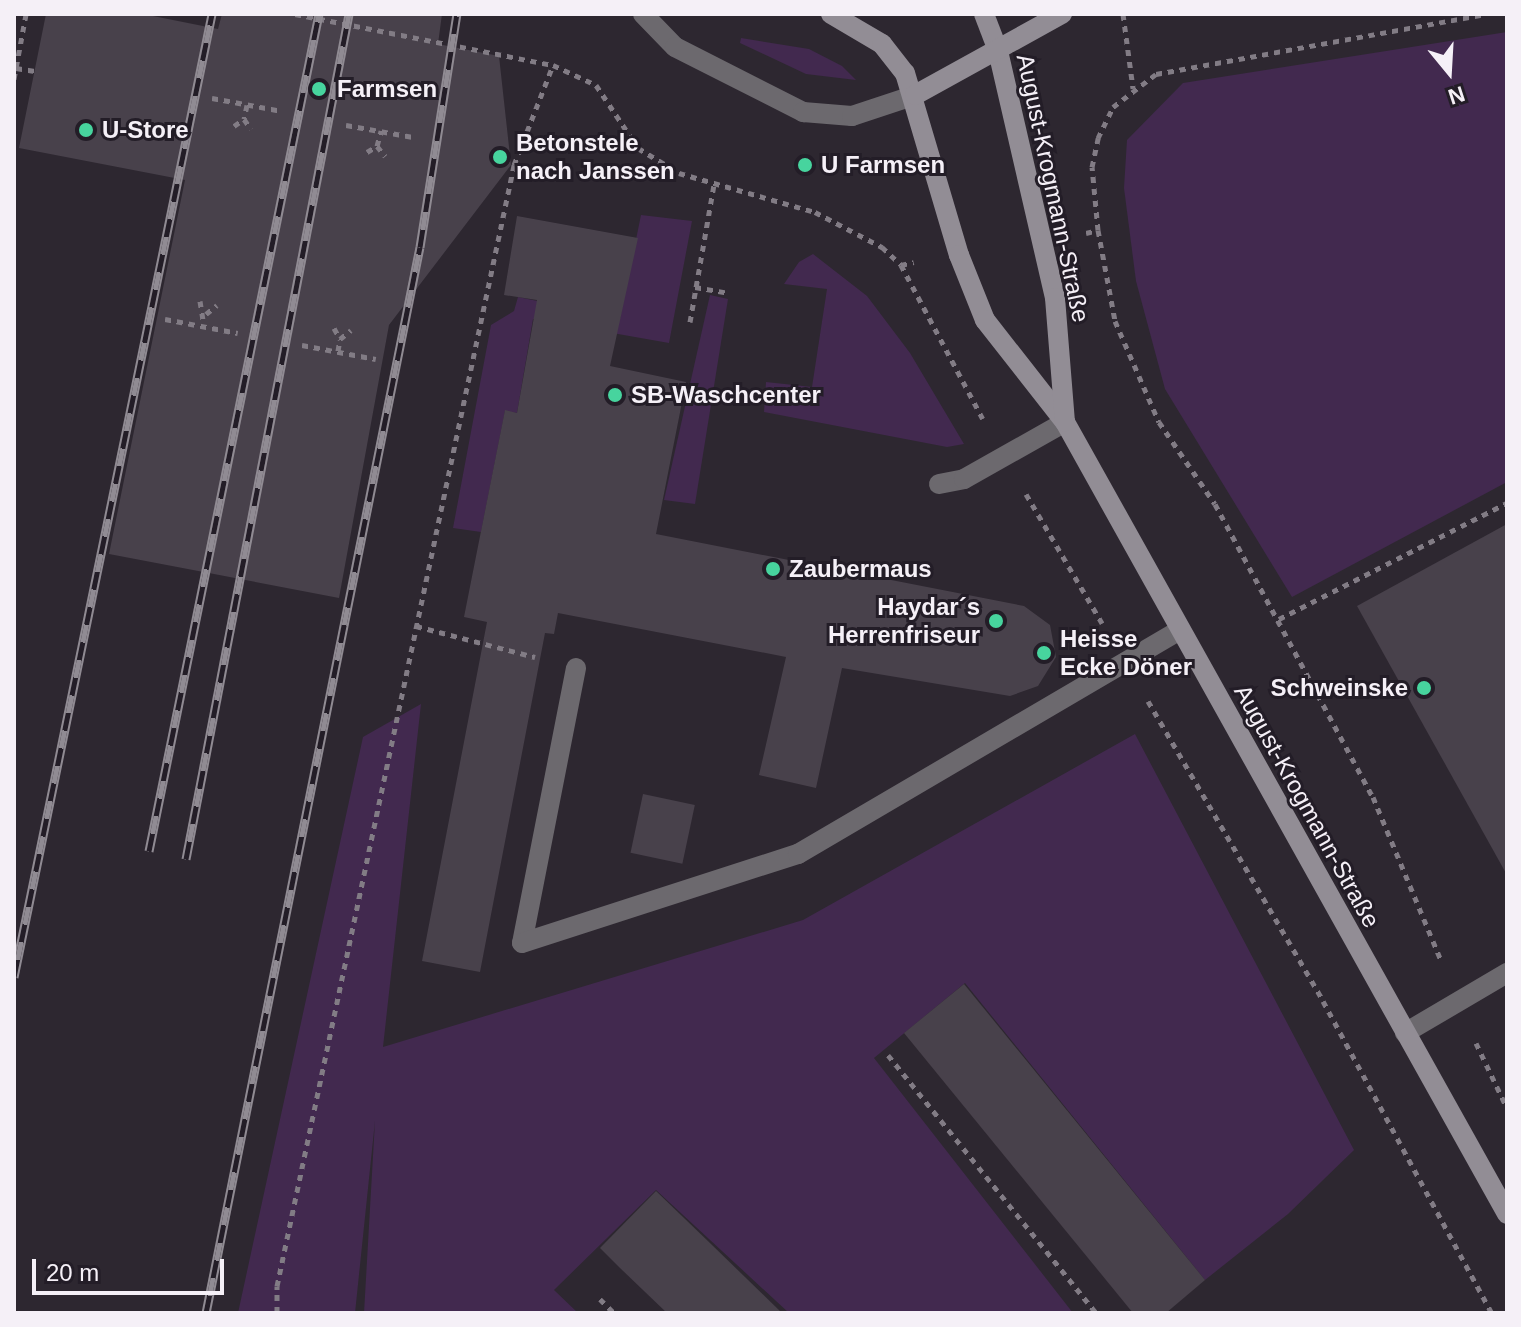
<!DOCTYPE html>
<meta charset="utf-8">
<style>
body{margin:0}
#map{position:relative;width:1521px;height:1327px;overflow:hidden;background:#2d2730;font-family:Helvetica,sans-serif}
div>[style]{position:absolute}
.green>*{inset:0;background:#42294f}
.building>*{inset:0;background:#48414b;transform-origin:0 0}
.path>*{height:5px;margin-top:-2.5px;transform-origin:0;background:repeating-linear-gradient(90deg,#827c85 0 6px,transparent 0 12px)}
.service>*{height:20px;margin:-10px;padding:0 10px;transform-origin:10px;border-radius:10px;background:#6c696e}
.minor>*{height:20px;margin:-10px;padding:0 10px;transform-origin:10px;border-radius:10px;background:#6c696e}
.secondary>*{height:20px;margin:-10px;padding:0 10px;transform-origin:10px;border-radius:10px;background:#928d95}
.rail>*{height:9px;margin-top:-4.5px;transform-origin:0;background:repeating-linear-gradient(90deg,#231d27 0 18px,#908b93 0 36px);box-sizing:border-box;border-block:2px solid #908b93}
.dots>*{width:22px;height:22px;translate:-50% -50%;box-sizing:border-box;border:4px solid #231d27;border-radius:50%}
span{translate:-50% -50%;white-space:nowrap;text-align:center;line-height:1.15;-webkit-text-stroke:6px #231d27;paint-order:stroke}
.poi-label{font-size:24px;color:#f5f0f7;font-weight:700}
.left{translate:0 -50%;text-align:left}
.right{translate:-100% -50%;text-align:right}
.street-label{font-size:24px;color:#f5f0f7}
.frame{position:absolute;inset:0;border:16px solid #f5f0f7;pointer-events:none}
.north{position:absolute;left:1409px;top:32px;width:80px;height:80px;-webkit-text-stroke:6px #231d27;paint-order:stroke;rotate:162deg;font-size:22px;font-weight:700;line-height:32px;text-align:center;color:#f5f0f7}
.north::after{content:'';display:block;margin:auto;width:28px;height:36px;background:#f5f0f7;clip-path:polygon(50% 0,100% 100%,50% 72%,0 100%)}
.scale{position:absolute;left:32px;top:1259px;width:192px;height:36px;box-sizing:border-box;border:4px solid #f5f0f7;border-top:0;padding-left:10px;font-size:24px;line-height:28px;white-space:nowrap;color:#f5f0f7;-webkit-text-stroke:6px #231d27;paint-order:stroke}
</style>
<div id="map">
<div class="green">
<i style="clip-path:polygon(1507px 32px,1507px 482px,1292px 597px,1165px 389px,1136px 281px,1124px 188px,1127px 140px,1183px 83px)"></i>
<i style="clip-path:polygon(741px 38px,809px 49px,842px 66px,856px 80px,806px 74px,740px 43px)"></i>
<i style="clip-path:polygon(641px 215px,692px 221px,669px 343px,533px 319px,517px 413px,505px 411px,481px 532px,453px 528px,491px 325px,514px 311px,518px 297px,620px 318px)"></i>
<i style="clip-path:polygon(813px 254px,867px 296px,910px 353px,964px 444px,947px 447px,764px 412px,766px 382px,812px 387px,827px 289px,784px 284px,799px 262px)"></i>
<i style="clip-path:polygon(710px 295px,728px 299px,695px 504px,664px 500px)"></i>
<i style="clip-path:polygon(421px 704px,383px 1047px,803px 920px,1135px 734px,1354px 1150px,1288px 1214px,1205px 1280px,965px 983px,874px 1058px,1073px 1313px,789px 1313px,656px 1190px,554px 1290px,578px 1313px,364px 1313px,375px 1121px,355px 1313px,238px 1313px,363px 737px)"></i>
</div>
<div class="building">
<i style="clip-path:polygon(46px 14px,143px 14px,218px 29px,222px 14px,442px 14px,438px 44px,499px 56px,511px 165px,389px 325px,339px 598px,109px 554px,185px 180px,19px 148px)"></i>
<i style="clip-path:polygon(517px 216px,638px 238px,610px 366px,686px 382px,656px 534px,1024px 606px,1050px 625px,1056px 657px,1038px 686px,1010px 696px,842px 668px,816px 788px,759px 775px,786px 657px,558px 613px,554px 634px,545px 633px,480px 972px,422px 961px,487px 622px,464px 617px,505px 410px,517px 413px,537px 300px,504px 295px)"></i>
<i style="clip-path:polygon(1507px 524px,1507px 875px,1357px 606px)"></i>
<i style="left:643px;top:794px;width:53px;height:60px;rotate:12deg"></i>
<i style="clip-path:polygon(964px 984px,1205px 1280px,1166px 1313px,1133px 1313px,904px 1033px)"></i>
<i style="clip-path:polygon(656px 1191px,711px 1244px,782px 1313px,667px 1313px,620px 1268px,600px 1248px)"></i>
</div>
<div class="path">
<i style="left:295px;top:14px;width:263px;rotate:11.2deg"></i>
<i style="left:553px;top:65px;width:47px;rotate:24.9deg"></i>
<i style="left:596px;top:85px;width:76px;rotate:56.3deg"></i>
<i style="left:638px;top:148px;width:48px;rotate:31.4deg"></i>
<i style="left:679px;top:173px;width:141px;rotate:16deg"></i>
<i style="left:815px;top:212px;width:76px;rotate:27.6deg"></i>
<i style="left:882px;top:247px;width:26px;rotate:43deg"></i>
<i style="left:901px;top:265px;width:13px;rotate:-13deg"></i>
<i style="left:1123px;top:14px;width:75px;rotate:82.3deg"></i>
<i style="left:16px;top:68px;width:19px;rotate:9deg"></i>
<i style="left:14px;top:79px;width:66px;rotate:-79.5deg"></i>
<i style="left:212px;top:98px;width:71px;rotate:10.5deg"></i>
<i style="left:247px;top:105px;width:14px;rotate:102deg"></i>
<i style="left:244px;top:119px;width:12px;rotate:55deg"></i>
<i style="left:346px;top:125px;width:68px;rotate:10.2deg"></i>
<i style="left:234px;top:126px;width:12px;rotate:-35deg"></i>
<i style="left:377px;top:146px;width:13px;rotate:51deg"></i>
<i style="left:367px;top:152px;width:12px;rotate:-31deg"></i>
<i style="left:377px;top:146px;width:16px;rotate:-75deg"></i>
<i style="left:1098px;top:230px;width:93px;rotate:79.4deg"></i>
<i style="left:1115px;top:321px;width:110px;rotate:66.5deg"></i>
<i style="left:1159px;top:422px;width:99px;rotate:55.7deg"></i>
<i style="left:1215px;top:504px;width:333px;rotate:61.7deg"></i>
<i style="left:1373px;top:797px;width:177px;rotate:67.4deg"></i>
<i style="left:1086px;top:233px;width:12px;rotate:-14deg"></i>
<i style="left:1098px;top:230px;width:63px;rotate:-95.4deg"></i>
<i style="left:1092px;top:167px;width:30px;rotate:-78deg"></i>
<i style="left:1098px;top:138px;width:34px;rotate:-64deg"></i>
<i style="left:1113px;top:107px;width:54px;rotate:-37.5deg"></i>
<i style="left:1156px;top:74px;width:335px;rotate:-10.3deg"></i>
<i style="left:901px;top:265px;width:174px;rotate:62deg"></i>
<i style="left:695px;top:287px;width:34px;rotate:10deg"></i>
<i style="left:200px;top:301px;width:25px;rotate:81deg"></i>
<i style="left:206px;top:314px;width:14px;rotate:-39deg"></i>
<i style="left:165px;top:319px;width:74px;rotate:10.9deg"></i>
<i style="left:690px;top:322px;width:140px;rotate:-80.1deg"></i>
<i style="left:334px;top:328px;width:13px;rotate:61deg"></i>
<i style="left:302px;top:345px;width:75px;rotate:10.7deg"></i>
<i style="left:338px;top:351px;width:12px;rotate:-81deg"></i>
<i style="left:340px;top:339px;width:14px;rotate:-39deg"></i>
<i style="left:1026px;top:494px;width:150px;rotate:59.5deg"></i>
<i style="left:1279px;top:619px;width:256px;rotate:-27deg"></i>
<i style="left:416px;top:626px;width:123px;rotate:14.6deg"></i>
<i style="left:1148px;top:701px;width:347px;rotate:59.7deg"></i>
<i style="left:1323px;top:1001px;width:355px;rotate:61.6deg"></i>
<i style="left:1476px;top:1043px;width:72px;rotate:64.5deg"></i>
<i style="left:888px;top:1055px;width:331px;rotate:51.1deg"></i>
<i style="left:600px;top:1299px;width:20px;rotate:45deg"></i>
<i style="left:277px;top:1313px;width:27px;rotate:-90deg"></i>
<i style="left:277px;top:1286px;width:1146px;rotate:-78.06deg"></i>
<i style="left:514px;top:165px;width:107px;rotate:-68.7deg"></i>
</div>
<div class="service">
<i style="left:643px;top:14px;width:46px;rotate:45.9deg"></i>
<i style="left:675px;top:47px;width:144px;rotate:26.9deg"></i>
<i style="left:803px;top:112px;width:49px;rotate:4.7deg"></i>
<i style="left:852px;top:116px;width:66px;rotate:-18.4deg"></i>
<i style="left:939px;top:484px;width:25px;rotate:-11deg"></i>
<i style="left:964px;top:479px;width:116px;rotate:-29.4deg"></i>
<i style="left:576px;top:668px;width:280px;rotate:101.1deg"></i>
<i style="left:522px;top:943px;width:290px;rotate:-17.9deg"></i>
<i style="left:798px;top:854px;width:441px;rotate:-30.4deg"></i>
</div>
<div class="minor">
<i style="left:1405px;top:1033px;width:118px;rotate:-30.5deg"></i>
</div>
<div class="secondary">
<i style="left:831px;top:14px;width:59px;rotate:30.5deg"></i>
<i style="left:882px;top:44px;width:37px;rotate:52deg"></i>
<i style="left:905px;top:73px;width:190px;rotate:73.5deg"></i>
<i style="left:959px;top:255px;width:70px;rotate:68.2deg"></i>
<i style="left:985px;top:320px;width:130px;rotate:51.9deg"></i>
<i style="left:1065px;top:422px;width:907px;rotate:60.83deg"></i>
<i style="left:984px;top:14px;width:40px;rotate:69deg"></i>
<i style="left:998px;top:51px;width:253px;rotate:77deg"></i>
<i style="left:1055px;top:298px;width:124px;rotate:85.4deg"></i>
<i style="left:915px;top:95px;width:168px;rotate:-28.9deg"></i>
</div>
<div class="rail">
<i style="left:149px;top:851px;width:854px;rotate:-78.52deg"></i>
<i style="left:186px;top:859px;width:861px;rotate:-79.08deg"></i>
<i style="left:14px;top:977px;width:983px;rotate:-78.38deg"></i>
<i style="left:206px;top:1313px;width:1087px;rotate:-78.65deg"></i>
<i style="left:420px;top:247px;width:236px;rotate:-81deg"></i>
</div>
<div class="dots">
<i style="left:319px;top:89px;background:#47d49e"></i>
<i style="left:86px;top:130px;background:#47d49e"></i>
<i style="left:500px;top:157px;background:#47d49e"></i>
<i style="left:805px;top:165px;background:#47d49e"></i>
<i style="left:615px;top:395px;background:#47d49e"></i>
<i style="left:773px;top:569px;background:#47d49e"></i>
<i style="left:996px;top:621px;background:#47d49e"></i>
<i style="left:1044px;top:653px;background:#47d49e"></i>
<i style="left:1424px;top:688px;background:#47d49e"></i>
</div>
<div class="poi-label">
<span class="left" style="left:337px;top:89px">Farmsen</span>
<span class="left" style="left:102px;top:130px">U-Store</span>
<span class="left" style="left:516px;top:157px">Betonstele<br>nach Janssen</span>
<span class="left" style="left:821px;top:165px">U Farmsen</span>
<span class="left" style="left:631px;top:395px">SB-Waschcenter</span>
<span class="left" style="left:789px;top:569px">Zaubermaus</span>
<span class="right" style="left:980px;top:621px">Haydar´s<br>Herrenfriseur</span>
<span class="left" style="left:1060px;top:653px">Heisse<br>Ecke Döner</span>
<span class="right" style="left:1408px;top:688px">Schweinske</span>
</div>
<div class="street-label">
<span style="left:1053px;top:188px;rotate:78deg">August-Krogmann-Straße</span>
<span style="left:1307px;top:806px;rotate:61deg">August-Krogmann-Straße</span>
</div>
<div class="frame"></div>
<div class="north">N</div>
<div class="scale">20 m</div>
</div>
